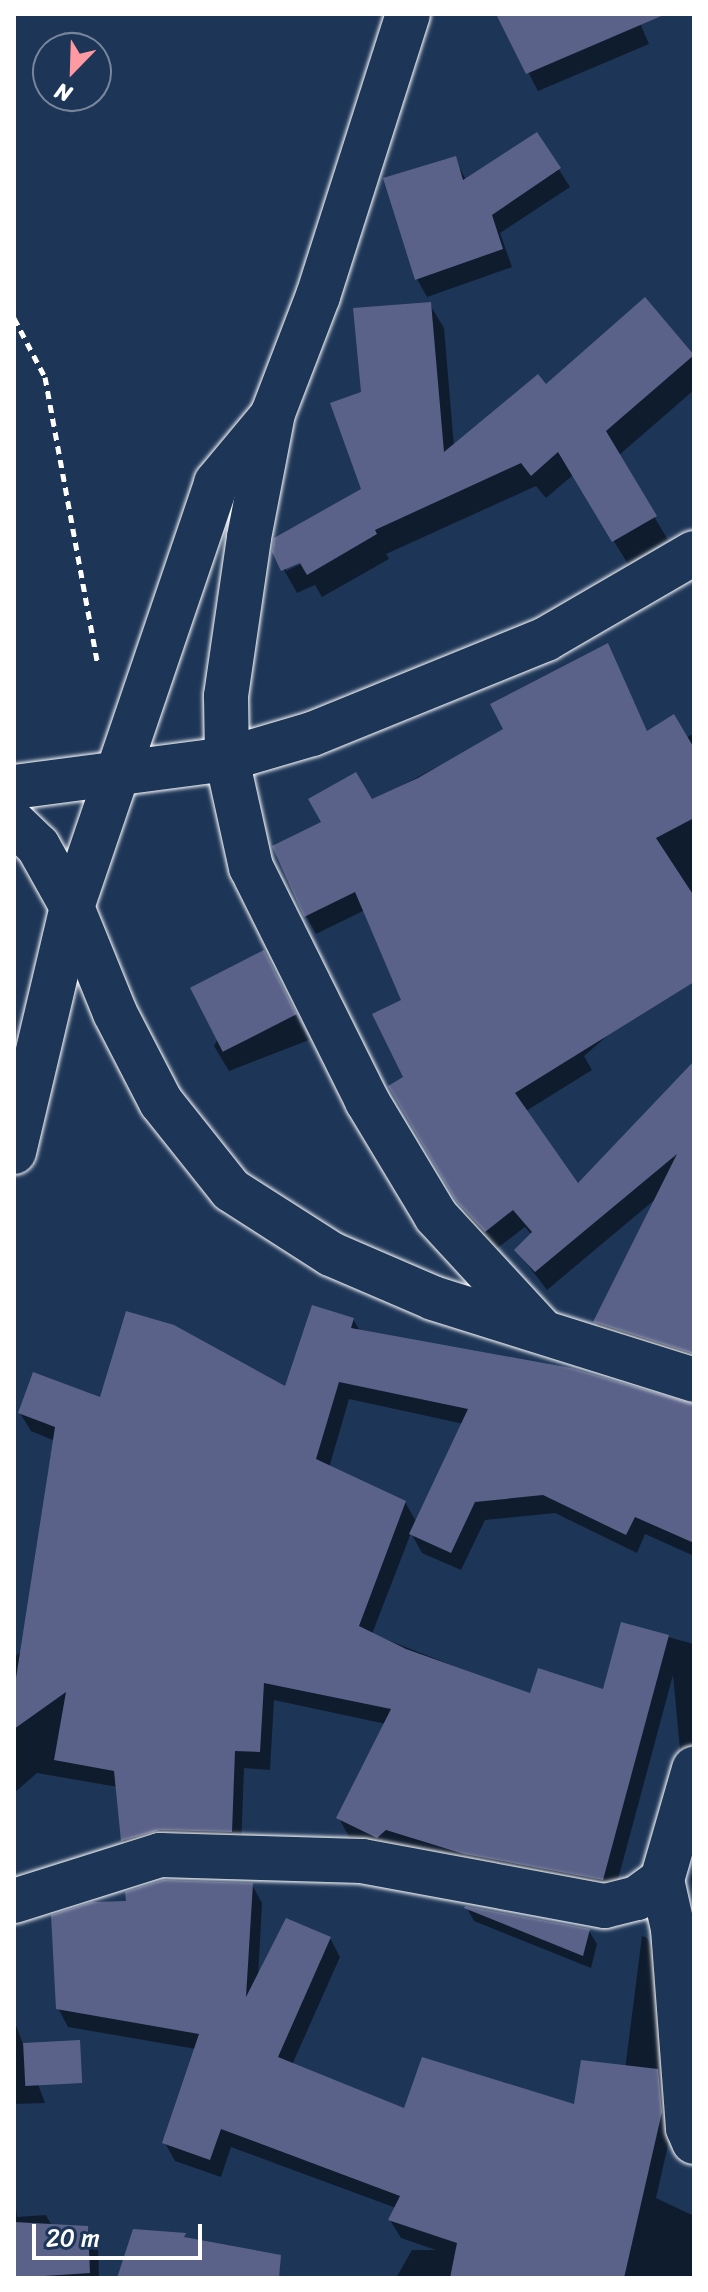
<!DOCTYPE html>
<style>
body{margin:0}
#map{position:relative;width:708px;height:2292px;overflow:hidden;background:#1d3557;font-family:Sriracha,sans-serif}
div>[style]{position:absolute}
.shadow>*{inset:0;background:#0007}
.building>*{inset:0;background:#5a6289;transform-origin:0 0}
.path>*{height:5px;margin-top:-2.5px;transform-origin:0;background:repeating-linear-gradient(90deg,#fff 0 8px,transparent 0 14px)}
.roads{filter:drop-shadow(0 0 2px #fff) drop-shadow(0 0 2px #fff)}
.minor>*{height:44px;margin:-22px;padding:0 22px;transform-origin:22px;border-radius:22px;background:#1d3557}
span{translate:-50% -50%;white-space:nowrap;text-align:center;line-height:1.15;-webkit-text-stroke:8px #1d3557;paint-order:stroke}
.frame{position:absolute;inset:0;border:16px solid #fff;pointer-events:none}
.north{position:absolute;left:32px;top:32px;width:80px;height:80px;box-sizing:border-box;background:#1d3557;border:2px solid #77869a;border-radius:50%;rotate:203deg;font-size:22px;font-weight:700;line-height:32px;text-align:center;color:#fff}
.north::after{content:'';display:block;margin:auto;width:28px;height:36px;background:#ff9aa2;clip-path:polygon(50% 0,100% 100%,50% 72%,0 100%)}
.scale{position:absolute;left:32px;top:2224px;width:170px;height:36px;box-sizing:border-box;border:4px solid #fff;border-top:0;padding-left:10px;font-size:24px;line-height:28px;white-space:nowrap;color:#fff;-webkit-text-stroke:6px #1d3557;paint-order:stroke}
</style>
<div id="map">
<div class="shadow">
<i style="clip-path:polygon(498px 14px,636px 14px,649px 44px,538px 91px)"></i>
<i style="clip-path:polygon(536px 134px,570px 187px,500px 233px,512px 267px,427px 297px,417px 279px,455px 159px,466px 180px)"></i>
<i style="clip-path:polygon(evenodd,645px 300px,694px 356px,694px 390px,618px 456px,668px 540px,628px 564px,573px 475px,546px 498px,536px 486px,386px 554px,389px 559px,322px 597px,315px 585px,297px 593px,274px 552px,276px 539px,363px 490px,332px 405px,363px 393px,355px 310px,430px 305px,444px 328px,454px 447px,538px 377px,546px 387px,645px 300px,308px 557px,310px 560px,286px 571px,286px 566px,308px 557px)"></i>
<i style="clip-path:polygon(607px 646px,648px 733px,686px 738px,694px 733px,694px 960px,584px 1056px,592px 1070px,526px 1111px,578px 1186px,694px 1064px,694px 1368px,606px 1340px,596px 1322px,658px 1197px,547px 1290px,517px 1251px,532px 1235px,525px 1227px,496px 1249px,469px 1220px,390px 1087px,405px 1078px,403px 1001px,365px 910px,316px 934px,306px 916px,371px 802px,506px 730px)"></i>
<i style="clip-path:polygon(263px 952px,309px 1040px,229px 1071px,214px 1046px)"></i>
<i style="clip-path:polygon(evenodd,353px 1319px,360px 1331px,694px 1404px,694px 1556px,645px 1534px,637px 1553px,555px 1513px,485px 1520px,461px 1570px,422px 1553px,411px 1533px,372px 1634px,531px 1696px,605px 1692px,623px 1625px,694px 1644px,694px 1767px,680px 1750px,673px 1675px,613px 1898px,388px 1856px,349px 1837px,339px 1818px,386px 1724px,274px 1700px,270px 1770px,244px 1768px,241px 1850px,133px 1859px,123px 1841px,118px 1787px,37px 1773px,14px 1793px,14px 1657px,22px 1651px,55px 1441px,31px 1431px,20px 1413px,102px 1400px,287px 1389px,353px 1319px,349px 1399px,464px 1424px,417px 1523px,405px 1502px,329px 1468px,349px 1399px)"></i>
<i style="clip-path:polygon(694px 1865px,694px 1908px,691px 1878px)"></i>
<i style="clip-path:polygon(252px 1885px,262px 1903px,258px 1979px,330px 1938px,340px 1957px,292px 2065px,406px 2110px,576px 2107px,625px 2070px,642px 1936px,647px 1938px,658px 1957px,671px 2132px,656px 2198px,694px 2216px,694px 2278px,396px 2278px,412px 2250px,436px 2250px,401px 2238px,390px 2220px,396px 2208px,231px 2147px,221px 2177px,175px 2161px,165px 2143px,196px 2049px,68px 2027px,58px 2008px,128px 1903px)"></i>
<i style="clip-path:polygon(468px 1910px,589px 1931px,597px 1944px,591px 1968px,474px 1921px)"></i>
<i style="clip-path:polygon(14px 2020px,45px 2103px,14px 2104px)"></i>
<i style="clip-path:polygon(14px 2190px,17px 2217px,46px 2215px,52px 2226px,87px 2228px,98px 2247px,99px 2278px,14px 2278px)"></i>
</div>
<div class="building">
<i style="clip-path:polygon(496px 14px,666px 14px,526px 74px)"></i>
<i style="clip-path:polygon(537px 132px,561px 168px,492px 215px,503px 249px,415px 280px,383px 178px,456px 156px,463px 180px)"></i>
<i style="clip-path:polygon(645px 297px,694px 355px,606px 431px,657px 516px,612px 542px,558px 452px,531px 476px,521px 463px,375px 530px,377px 534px,307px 575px,300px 563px,281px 571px,272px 552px,274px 538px,361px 489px,330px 403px,361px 392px,353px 308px,431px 302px,444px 452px,538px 374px,546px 384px)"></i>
<i style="clip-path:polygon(608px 643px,647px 731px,674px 714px,694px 748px,694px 818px,656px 838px,694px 896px,694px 982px,515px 1093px,578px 1183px,694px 1061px,694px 1354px,593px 1322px,677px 1154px,535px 1272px,514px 1250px,532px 1232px,513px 1210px,485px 1232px,456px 1201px,388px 1086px,403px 1077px,372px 1014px,401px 1000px,355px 892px,304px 917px,272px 846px,321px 822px,308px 799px,356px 772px,372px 799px,418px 778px,503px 729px,490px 704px)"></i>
<i style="left:264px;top:950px;width:72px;height:83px;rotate:63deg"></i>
<i style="clip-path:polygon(312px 1305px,354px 1318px,351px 1328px,571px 1368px,694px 1404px,694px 1543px,635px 1517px,626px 1535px,543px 1495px,475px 1502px,451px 1553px,409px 1534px,468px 1409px,339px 1382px,316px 1459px,406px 1501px,359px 1626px,406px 1649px,530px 1693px,538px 1668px,603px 1689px,621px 1622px,669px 1635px,603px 1880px,464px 1854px,386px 1830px,377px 1838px,336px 1818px,391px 1709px,264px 1683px,260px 1752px,235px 1751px,232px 1832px,160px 1830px,121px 1841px,114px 1771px,54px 1760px,66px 1692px,14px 1729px,14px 1691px,55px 1427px,18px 1413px,33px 1372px,100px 1397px,126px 1311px,174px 1325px,285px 1386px)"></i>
<i style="clip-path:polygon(163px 1880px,253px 1883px,246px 1997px,286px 1918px,331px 1937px,278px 2057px,404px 2108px,422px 2057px,574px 2104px,581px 2060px,658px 2069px,662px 2112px,624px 2278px,450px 2278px,457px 2243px,388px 2220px,400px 2196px,221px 2129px,210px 2160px,162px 2143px,199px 2034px,56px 2009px,51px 1915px,92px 1902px,126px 1901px,125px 1892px)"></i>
<i style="clip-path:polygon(465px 1906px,590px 1929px,583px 1956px,464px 1908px)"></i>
<i style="left:80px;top:2040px;width:43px;height:57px;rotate:87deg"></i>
<i style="clip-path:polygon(14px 2222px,88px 2226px,90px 2273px,14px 2278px)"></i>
<i style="clip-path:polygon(133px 2229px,186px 2233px,184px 2237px,281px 2255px,279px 2278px,117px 2278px)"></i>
</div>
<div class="path">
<i style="left:14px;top:318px;width:67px;rotate:62.3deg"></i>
<i style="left:45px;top:377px;width:293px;rotate:79.6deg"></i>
</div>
<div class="roads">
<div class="minor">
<i style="left:408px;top:14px;width:296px;rotate:107.7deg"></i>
<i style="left:318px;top:296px;width:125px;rotate:111deg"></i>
<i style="left:273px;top:413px;width:127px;rotate:100.9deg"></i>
<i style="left:249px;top:538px;width:160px;rotate:98.3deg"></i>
<i style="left:226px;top:696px;width:63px;rotate:89.1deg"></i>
<i style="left:227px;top:759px;width:111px;rotate:77.5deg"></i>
<i style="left:251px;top:867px;width:261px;rotate:63.6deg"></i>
<i style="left:367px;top:1101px;width:134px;rotate:59deg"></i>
<i style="left:436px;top:1216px;width:156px;rotate:47.3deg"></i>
<i style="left:14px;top:787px;width:215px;rotate:-7.5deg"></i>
<i style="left:227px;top:759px;width:89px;rotate:-16.4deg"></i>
<i style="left:312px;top:734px;width:253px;rotate:-22.1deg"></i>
<i style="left:546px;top:639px;width:171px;rotate:-30.2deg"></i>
<i style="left:14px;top:823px;width:33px;rotate:44deg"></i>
<i style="left:38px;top:846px;width:70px;rotate:60.9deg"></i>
<i style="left:72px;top:907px;width:114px;rotate:67.9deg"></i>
<i style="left:115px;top:1013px;width:100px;rotate:62.7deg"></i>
<i style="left:161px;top:1102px;width:112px;rotate:51.5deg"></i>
<i style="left:231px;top:1190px;width:119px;rotate:32.6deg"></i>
<i style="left:331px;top:1254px;width:111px;rotate:23.3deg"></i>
<i style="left:433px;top:1298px;width:274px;rotate:17.4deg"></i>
<i style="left:14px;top:1152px;width:252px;rotate:-76.7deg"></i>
<i style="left:72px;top:907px;width:448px;rotate:-71.2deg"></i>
<i style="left:216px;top:483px;width:86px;rotate:-50.2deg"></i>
<i style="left:662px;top:1880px;width:50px;rotate:77.3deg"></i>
<i style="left:673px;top:1929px;width:200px;rotate:85.7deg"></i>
<i style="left:688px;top:2128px;width:15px;rotate:67deg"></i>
<i style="left:14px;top:1901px;width:153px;rotate:-17.5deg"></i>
<i style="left:160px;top:1855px;width:202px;rotate:1.7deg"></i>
<i style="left:362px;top:1861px;width:247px;rotate:10.5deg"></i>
<i style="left:605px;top:1906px;width:33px;rotate:-14deg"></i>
<i style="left:637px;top:1898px;width:31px;rotate:-36deg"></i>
<i style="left:662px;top:1880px;width:116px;rotate:-73.9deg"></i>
</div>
</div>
<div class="frame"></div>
<div class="north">N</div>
<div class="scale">20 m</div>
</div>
